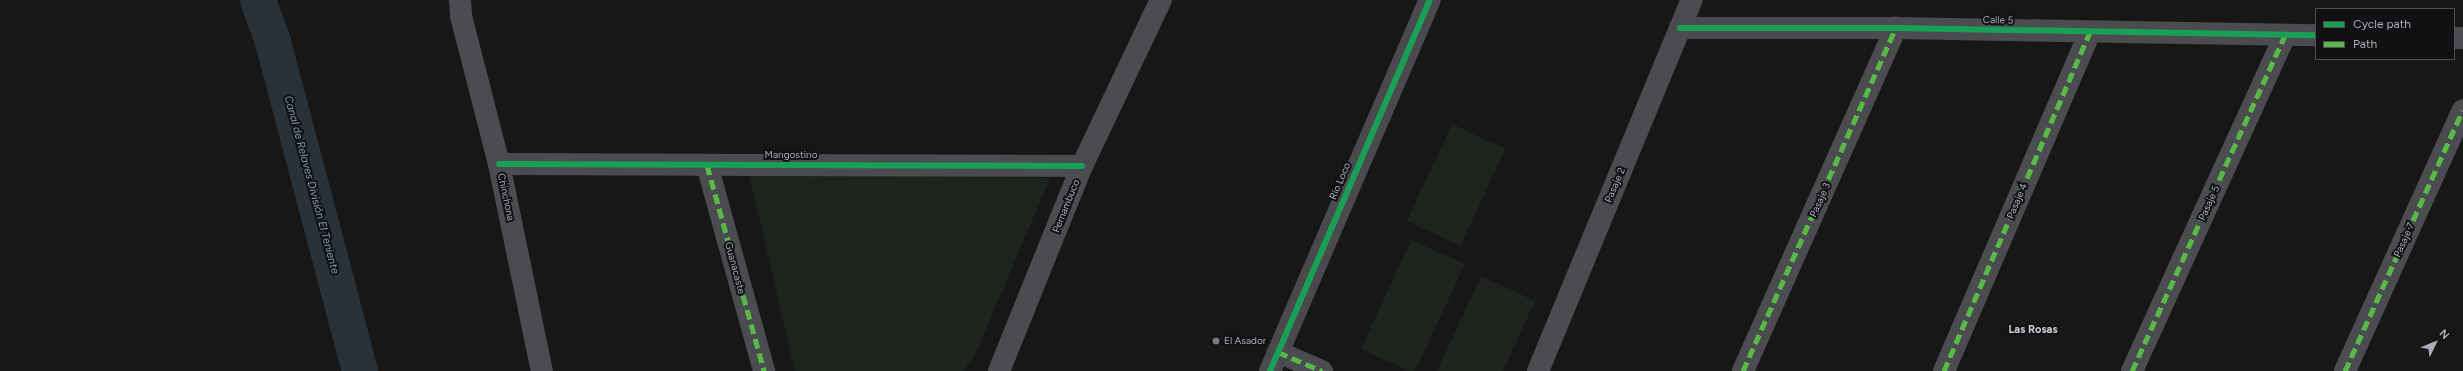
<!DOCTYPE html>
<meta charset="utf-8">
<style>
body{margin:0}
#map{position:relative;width:2463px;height:371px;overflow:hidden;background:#171717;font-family:Figtree,sans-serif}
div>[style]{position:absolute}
.green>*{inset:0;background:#1d241e;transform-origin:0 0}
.canal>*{height:36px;margin:-18px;padding:0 18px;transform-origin:18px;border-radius:18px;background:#2a3239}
.street>*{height:22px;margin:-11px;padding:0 11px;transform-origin:11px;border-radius:11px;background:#4b4c50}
.secondary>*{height:22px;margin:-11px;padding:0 11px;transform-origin:11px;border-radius:11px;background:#4a4a4e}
.quiet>*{height:5px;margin-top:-2.5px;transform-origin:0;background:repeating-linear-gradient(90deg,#58b947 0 10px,transparent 0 15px)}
.cycleway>*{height:6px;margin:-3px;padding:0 3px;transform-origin:3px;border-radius:3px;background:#1a9f57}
.dots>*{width:11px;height:11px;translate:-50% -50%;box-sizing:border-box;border:2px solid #111113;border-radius:50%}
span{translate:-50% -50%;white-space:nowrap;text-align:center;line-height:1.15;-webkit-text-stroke:4px #111113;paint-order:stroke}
.street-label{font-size:10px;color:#a8adb8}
.poi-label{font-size:10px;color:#a8adb8}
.left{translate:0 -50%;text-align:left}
.water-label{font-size:11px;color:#7f9bb3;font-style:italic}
.neighbourhood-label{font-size:11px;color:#c9ccd4;font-weight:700}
.legend{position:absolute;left:2315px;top:8px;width:140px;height:52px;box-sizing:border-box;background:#111113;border:1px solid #4d4f55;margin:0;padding:5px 7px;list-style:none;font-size:12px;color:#a8adb8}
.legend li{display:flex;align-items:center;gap:8px;height:20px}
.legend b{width:20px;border:1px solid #4d4f55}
.north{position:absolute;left:2415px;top:323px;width:40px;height:40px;-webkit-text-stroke:3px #111113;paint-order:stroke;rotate:47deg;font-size:11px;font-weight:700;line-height:16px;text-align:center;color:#a8adb8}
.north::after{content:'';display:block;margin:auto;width:14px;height:18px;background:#a8adb8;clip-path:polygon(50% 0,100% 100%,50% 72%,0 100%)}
</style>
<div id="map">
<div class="green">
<i style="left:1452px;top:124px;width:59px;height:107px;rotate:25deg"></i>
<i style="clip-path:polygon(749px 174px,1050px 178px,976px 353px,963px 371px,795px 371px)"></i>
<i style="clip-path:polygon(1411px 240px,1465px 264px,1415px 371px,1409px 371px,1361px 349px)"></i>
<i style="clip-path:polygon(1481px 276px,1535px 301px,1503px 371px,1437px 371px)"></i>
</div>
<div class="canal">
<i style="left:258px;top:0;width:45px;rotate:70.3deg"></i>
<i style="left:273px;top:42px;width:340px;rotate:75.2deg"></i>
</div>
<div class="street">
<i style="left:460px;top:0;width:16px;rotate:86deg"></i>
<i style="left:461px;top:16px;width:153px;rotate:75.6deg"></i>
<i style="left:499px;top:164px;width:211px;rotate:78.3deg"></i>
<i style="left:1680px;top:28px;width:216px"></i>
<i style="left:1896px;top:28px;width:420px;rotate:1deg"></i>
<i style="left:2454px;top:38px;width:9px"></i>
<i style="left:499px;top:164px;width:583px;rotate:0.2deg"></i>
<i style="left:707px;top:165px;width:214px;rotate:74.5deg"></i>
<i style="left:1278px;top:352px;width:48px;rotate:23.4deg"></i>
<i style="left:999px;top:371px;width:221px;rotate:-68deg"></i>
<i style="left:1082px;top:166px;width:184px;rotate:-64.6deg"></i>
<i style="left:1538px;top:371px;width:402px;rotate:-67.5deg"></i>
<i style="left:1743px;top:371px;width:376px;rotate:-66deg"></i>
<i style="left:1944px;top:371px;width:369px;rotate:-66.7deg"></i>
<i style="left:2132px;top:371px;width:369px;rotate:-65.5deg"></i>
<i style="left:2345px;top:371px;width:286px;rotate:-65.7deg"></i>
</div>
<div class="secondary">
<i style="left:1270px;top:371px;width:404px;rotate:-66.7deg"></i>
</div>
<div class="quiet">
<i style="left:707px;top:165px;width:214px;rotate:74.5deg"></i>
<i style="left:1278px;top:352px;width:48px;rotate:23.4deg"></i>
<i style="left:1743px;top:371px;width:376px;rotate:-66deg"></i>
<i style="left:1944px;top:371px;width:369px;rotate:-66.7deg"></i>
<i style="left:2132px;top:371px;width:369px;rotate:-65.5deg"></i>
<i style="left:2345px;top:371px;width:286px;rotate:-65.7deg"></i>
</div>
<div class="cycleway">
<i style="left:1680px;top:28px;width:216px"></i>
<i style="left:1896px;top:28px;width:420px;rotate:1deg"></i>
<i style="left:499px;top:164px;width:583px;rotate:0.2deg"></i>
<i style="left:1270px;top:371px;width:404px;rotate:-66.7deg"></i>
</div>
<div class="dots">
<i style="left:1216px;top:341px;background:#757880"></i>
</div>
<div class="street-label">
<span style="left:1998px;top:20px;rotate:1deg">Calle 5</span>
<span style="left:791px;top:155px">Mangostino</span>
<span style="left:1340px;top:181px;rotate:-67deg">Río Loco</span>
<span style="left:1615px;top:185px;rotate:-67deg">Pasaje 2</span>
<span style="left:506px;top:197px;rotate:78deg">Chinchona</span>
<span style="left:1820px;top:200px;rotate:-66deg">Pasaje 3</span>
<span style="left:2017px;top:201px;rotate:-67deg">Pasaje 4</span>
<span style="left:2209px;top:203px;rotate:-66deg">Pasaje 5</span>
<span style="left:1066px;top:206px;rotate:-68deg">Pernambuco</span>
<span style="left:2404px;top:240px;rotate:-66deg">Pasaje 7</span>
<span style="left:735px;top:268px;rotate:75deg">Guanacaste</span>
</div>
<div class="poi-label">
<span class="left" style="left:1224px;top:341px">El Asador</span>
</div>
<div class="water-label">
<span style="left:311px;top:185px;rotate:75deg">Canal de Relaves División El Teniente</span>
</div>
<div class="neighbourhood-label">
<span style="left:2033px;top:330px">Las Rosas</span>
</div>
<ul class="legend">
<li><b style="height:5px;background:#1a9f57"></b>Cycle path</li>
<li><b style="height:5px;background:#58b947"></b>Path</li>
</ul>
<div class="north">N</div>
</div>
